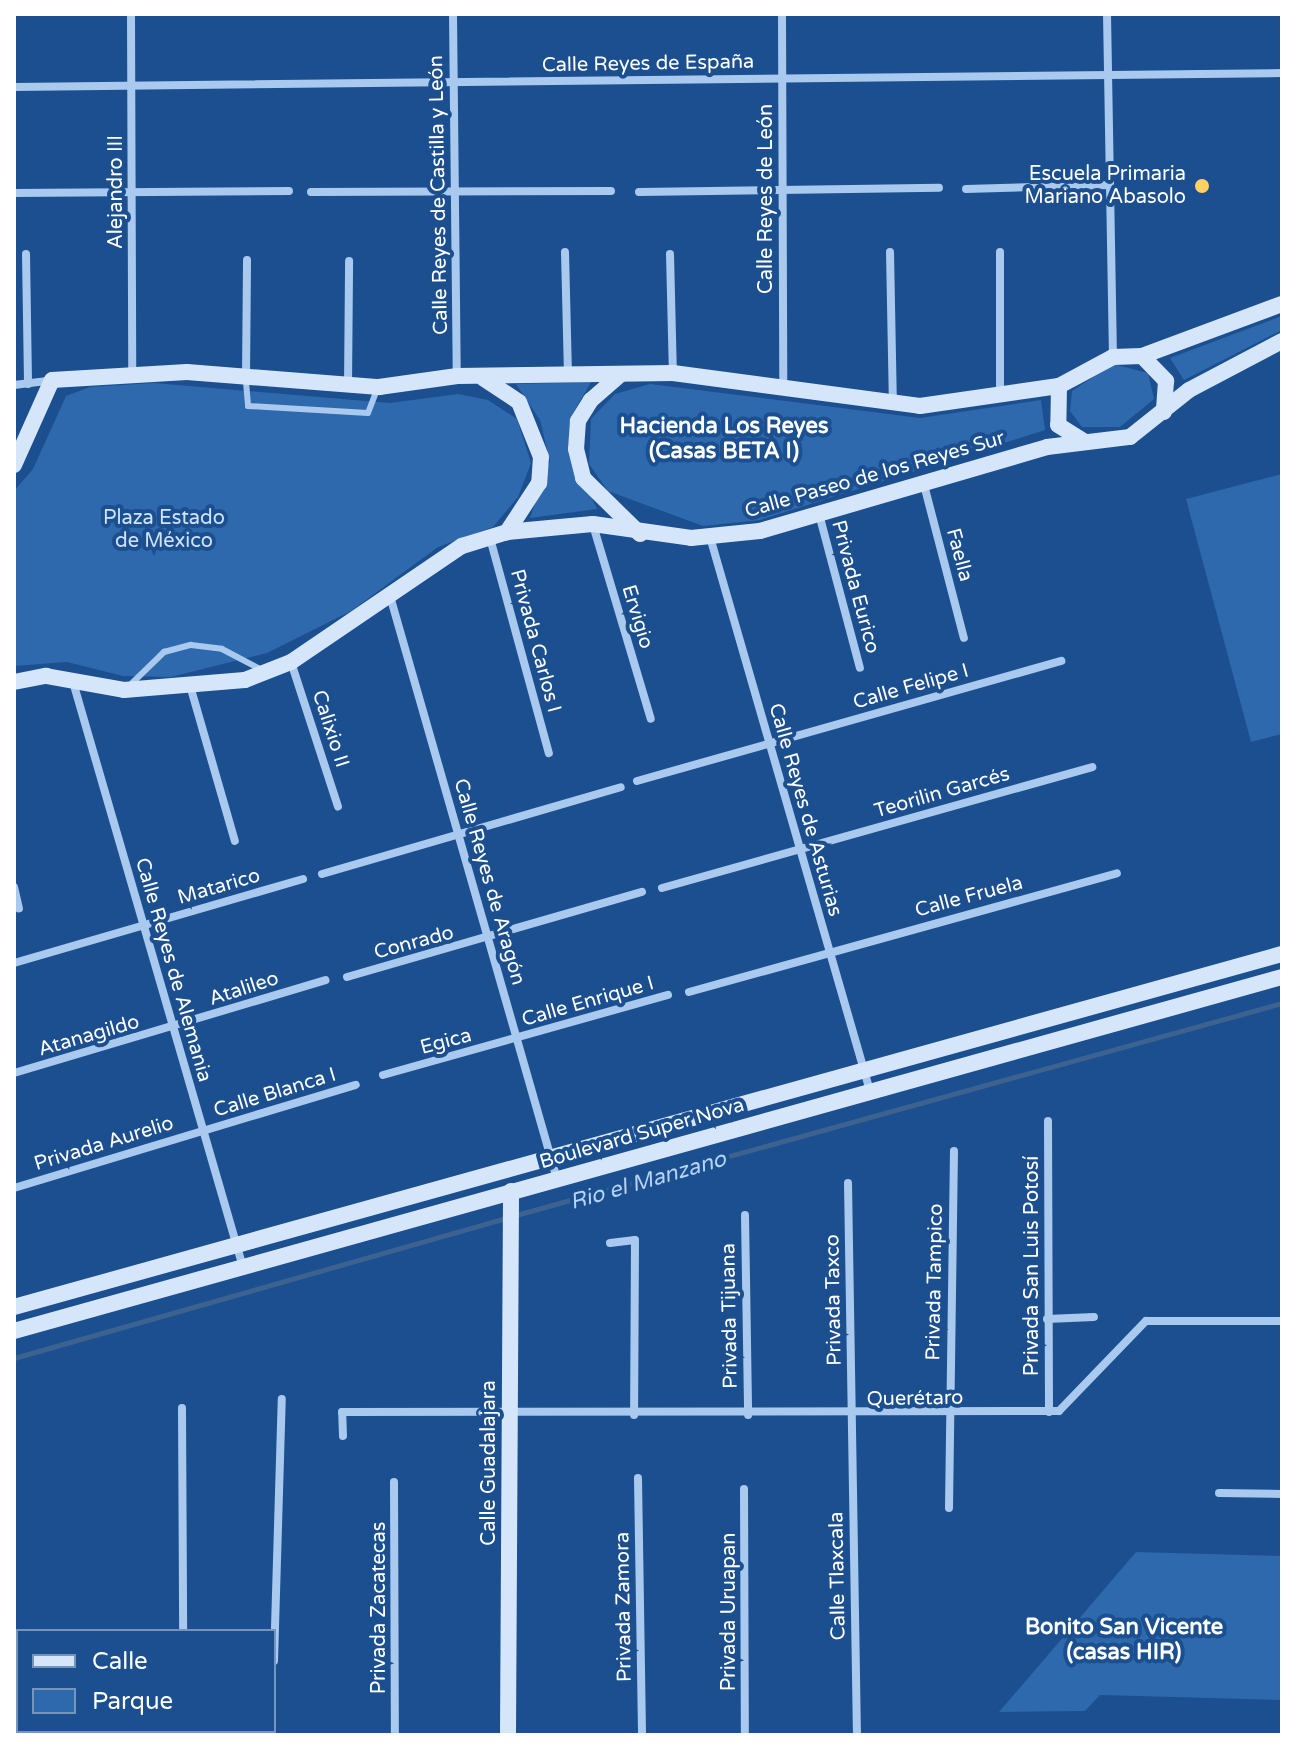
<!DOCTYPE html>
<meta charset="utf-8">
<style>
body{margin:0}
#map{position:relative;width:1296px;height:1749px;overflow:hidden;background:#1b4f8f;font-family:"Varela Round",sans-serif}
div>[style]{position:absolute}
.green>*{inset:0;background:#2e69ad}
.stream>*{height:5px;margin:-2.5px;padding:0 2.5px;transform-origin:2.5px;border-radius:2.5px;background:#3c6290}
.lane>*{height:6px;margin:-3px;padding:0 3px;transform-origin:3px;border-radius:3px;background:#a9c9ee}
.street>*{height:8px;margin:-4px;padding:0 4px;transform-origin:4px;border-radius:4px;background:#a9c9ee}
.secondary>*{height:16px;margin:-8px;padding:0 8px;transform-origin:8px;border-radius:8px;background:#d6e6fa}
.dots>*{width:22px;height:22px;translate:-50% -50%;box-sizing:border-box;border:4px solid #1b4f8f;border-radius:50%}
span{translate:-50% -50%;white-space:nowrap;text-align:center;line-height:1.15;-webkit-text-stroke:8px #1b4f8f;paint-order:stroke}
.street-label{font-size:20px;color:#fff}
.poi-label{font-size:20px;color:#fff}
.right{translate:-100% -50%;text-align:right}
.park-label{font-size:20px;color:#cfe3fa}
.neighbourhood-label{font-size:22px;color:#fff;font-weight:700}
.water-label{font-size:22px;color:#b5d3f5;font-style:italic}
.frame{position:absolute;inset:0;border:16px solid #fff;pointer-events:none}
.legend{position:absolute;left:16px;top:1629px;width:260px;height:104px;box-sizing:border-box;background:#1b4f8f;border:2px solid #7695bc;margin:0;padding:10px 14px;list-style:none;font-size:24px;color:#fff}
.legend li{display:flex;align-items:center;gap:16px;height:40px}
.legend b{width:40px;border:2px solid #7695bc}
</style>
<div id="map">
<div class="green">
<i style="clip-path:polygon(1282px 316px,1282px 330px,1184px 380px,1170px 358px)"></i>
<i style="clip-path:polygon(1113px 364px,1148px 373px,1154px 399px,1120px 427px,1082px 427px,1070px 411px,1072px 391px)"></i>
<i style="clip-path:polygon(591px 382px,571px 417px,568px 450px,597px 509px,530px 518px,550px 461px,540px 420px,516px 384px)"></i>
<i style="clip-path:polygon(154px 383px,390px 403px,458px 394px,488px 400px,517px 419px,531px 463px,518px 497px,493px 527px,438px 547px,351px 611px,267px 653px,171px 677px,123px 676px,67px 662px,14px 666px,14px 491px,33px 469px,66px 396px,90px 387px)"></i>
<i style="clip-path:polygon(650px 384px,920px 418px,1041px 400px,1045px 430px,760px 520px,703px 526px,608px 491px,589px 464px,591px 419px,615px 394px)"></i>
<i style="clip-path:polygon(1282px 474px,1282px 734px,1251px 742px,1186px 499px)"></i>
<i style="clip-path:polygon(1136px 1552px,1282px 1556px,1282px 1700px,1100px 1695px,1085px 1711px,999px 1712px)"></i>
</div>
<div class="stream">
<i style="left:516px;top:1215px;width:795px;rotate:-15.47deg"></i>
<i style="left:14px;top:1358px;width:512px;rotate:-15.88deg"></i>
</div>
<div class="lane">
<i style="left:246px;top:382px;width:24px;rotate:85deg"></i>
<i style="left:248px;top:406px;width:120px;rotate:3.3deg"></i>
<i style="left:368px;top:413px;width:25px;rotate:-69deg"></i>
<i style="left:127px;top:688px;width:52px;rotate:-44.2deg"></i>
<i style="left:164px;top:652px;width:28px;rotate:-15deg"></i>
<i style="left:191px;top:645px;width:31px;rotate:7deg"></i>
<i style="left:222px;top:649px;width:45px;rotate:27.7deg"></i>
</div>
<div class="street">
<i style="left:131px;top:14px;width:357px;rotate:89.8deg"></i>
<i style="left:453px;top:14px;width:362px;rotate:89.4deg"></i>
<i style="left:782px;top:14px;width:370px;rotate:89.8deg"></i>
<i style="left:1107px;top:14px;width:343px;rotate:89deg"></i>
<i style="left:14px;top:87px;width:1268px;rotate:-0.63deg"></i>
<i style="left:966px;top:189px;width:144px;rotate:-1.6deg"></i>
<i style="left:311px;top:192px;width:300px;rotate:-0.2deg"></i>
<i style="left:639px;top:192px;width:300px;rotate:-0.8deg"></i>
<i style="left:14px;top:193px;width:275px;rotate:-0.4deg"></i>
<i style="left:565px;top:252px;width:124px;rotate:88.6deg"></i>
<i style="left:890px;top:252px;width:150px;rotate:88.9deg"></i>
<i style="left:1000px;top:252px;width:143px;rotate:90deg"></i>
<i style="left:26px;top:254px;width:130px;rotate:89.1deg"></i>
<i style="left:670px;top:254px;width:119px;rotate:88.6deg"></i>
<i style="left:246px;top:377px;width:117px;rotate:-89.5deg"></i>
<i style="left:14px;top:385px;width:38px;rotate:-7deg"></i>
<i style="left:348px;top:386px;width:125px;rotate:-89.5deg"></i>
<i style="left:923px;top:481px;width:162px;rotate:75.4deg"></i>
<i style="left:819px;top:514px;width:159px;rotate:75.1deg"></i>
<i style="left:593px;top:525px;width:202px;rotate:73.4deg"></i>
<i style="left:710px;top:537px;width:577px;rotate:73.89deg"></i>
<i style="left:490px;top:538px;width:223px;rotate:74.7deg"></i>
<i style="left:390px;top:596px;width:606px;rotate:74.02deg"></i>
<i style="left:291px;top:662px;width:152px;rotate:72deg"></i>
<i style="left:73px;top:682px;width:609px;rotate:73.8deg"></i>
<i style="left:191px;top:689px;width:158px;rotate:73.9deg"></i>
<i style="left:637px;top:781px;width:441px;rotate:-15.8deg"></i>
<i style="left:322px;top:874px;width:311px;rotate:-16.2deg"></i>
<i style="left:14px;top:887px;width:22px;rotate:77deg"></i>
<i style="left:662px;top:888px;width:447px;rotate:-15.7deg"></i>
<i style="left:14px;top:963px;width:301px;rotate:-16.2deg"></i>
<i style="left:347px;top:977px;width:307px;rotate:-16.1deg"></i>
<i style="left:689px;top:992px;width:444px;rotate:-15.5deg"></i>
<i style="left:14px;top:1073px;width:325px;rotate:-16.6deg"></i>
<i style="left:383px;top:1075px;width:296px;rotate:-15.7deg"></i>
<i style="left:1048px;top:1121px;width:291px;rotate:89.8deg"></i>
<i style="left:848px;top:1183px;width:552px;rotate:89.07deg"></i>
<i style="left:14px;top:1188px;width:357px;rotate:-16.8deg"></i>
<i style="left:745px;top:1215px;width:200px;rotate:89.1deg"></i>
<i style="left:610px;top:1243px;width:25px;rotate:-7deg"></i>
<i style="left:635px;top:1240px;width:175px;rotate:90.3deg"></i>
<i style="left:1047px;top:1319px;width:47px;rotate:-2.4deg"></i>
<i style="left:182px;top:1408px;width:223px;rotate:89.7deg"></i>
<i style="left:343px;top:1436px;width:24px;rotate:-92deg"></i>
<i style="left:342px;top:1412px;width:717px;rotate:-0.08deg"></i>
<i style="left:1059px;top:1411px;width:125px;rotate:-46deg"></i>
<i style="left:1146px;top:1321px;width:136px"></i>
<i style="left:638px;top:1478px;width:257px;rotate:89.1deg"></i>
<i style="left:394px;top:1482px;width:253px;rotate:89.8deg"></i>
<i style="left:744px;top:1489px;width:246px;rotate:89.8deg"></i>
<i style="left:1219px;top:1493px;width:63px;rotate:0.9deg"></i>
<i style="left:949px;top:1508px;width:357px;rotate:-89.2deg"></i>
<i style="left:274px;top:1661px;width:262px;rotate:-88.3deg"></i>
<i style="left:183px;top:1731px;width:4px;rotate:90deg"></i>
<i style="left:272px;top:1735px;width:4px;rotate:-90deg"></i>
</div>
<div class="secondary">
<i style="left:1142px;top:356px;width:35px;rotate:46deg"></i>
<i style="left:1166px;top:381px;width:31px;rotate:94deg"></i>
<i style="left:621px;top:374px;width:40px;rotate:139deg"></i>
<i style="left:591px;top:400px;width:25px;rotate:122deg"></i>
<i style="left:578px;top:421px;width:28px;rotate:94deg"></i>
<i style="left:576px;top:449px;width:30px;rotate:76deg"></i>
<i style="left:583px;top:478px;width:80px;rotate:44.5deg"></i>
<i style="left:483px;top:378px;width:43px;rotate:33.7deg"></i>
<i style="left:519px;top:402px;width:59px;rotate:68.2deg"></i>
<i style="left:541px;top:457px;width:26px;rotate:94deg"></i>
<i style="left:539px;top:483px;width:59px;rotate:123.1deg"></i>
<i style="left:1059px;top:386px;width:39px;rotate:91deg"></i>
<i style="left:1058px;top:425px;width:31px;rotate:32deg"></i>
<i style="left:14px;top:465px;width:93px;rotate:-65.9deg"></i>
<i style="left:52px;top:380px;width:135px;rotate:-3.4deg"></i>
<i style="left:187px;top:372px;width:193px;rotate:4.5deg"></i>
<i style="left:379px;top:387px;width:79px;rotate:-8deg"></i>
<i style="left:457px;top:376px;width:216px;rotate:-0.8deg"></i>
<i style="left:673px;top:373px;width:249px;rotate:7.6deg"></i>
<i style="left:920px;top:406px;width:140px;rotate:-8.2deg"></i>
<i style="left:1059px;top:386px;width:61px;rotate:-28.2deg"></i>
<i style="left:1113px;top:357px;width:29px;rotate:-2deg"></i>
<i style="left:1142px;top:356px;width:149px;rotate:-20.4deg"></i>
<i style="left:14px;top:682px;width:33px;rotate:-11deg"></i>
<i style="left:46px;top:676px;width:79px;rotate:10.2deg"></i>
<i style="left:124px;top:690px;width:121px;rotate:-4.7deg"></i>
<i style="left:245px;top:680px;width:49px;rotate:-21.4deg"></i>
<i style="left:291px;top:662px;width:207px;rotate:-34.2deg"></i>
<i style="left:462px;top:546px;width:47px;rotate:-17.3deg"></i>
<i style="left:507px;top:532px;width:86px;rotate:-5.3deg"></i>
<i style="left:593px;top:524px;width:99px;rotate:8.1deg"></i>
<i style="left:691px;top:538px;width:69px;rotate:-5.8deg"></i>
<i style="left:760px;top:531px;width:299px;rotate:-16.3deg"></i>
<i style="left:1047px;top:447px;width:84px;rotate:-6.9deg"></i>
<i style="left:1130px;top:437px;width:75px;rotate:-38.5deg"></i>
<i style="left:1189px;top:390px;width:105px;rotate:-27.8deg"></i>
<i style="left:14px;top:1307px;width:1316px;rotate:-15.56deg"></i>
<i style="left:14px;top:1331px;width:1316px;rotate:-15.6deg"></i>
<i style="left:508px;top:1735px;width:544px;rotate:-89.68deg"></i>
</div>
<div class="dots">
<i style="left:1202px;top:186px;background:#ffd166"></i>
</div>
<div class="street-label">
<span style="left:648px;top:64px;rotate:-1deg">Calle Reyes de España</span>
<span style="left:116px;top:192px;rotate:-90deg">Alejandro III</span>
<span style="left:439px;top:195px;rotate:-91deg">Calle Reyes de Castilla y León</span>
<span style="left:766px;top:199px;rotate:-90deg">Calle Reyes de León</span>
<span style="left:875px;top:475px;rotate:-16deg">Calle Paseo de los Reyes Sur</span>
<span style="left:959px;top:555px;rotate:75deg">Faella</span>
<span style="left:855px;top:587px;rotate:75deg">Privada Eurico</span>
<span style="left:637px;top:617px;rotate:73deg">Ervigio</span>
<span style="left:535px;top:641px;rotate:75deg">Privada Carlos I</span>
<span style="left:911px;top:687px;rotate:-16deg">Calle Felipe I</span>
<span style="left:330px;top:729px;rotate:72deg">Calixio II</span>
<span style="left:942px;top:793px;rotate:-16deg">Teorilin Garcés</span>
<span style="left:805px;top:810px;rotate:74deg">Calle Reyes de Asturias</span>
<span style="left:489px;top:882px;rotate:74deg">Calle Reyes de Aragón</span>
<span style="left:219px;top:887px;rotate:-16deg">Matarico</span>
<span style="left:969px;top:897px;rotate:-15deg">Calle Fruela</span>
<span style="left:414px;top:943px;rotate:-15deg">Conrado</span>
<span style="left:173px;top:970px;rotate:74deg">Calle Reyes de Alemania</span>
<span style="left:244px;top:989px;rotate:-18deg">Atalileo</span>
<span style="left:588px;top:1002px;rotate:-16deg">Calle Enrique I</span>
<span style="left:89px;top:1036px;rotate:-16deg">Atanagildo</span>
<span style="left:446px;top:1042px;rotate:-15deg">Egica</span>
<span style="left:275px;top:1093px;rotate:-17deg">Calle Blanca I</span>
<span style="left:642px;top:1134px;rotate:-16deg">Boulevard Super Nova</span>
<span style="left:104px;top:1144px;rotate:-17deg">Privada Aurelio</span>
<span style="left:1032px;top:1266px;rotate:-90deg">Privada San Luis Potosí</span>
<span style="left:935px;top:1282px;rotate:-89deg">Privada Tampico</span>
<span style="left:834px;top:1300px;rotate:-91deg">Privada Taxco</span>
<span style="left:730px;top:1316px;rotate:-91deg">Privada Tijuana</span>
<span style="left:915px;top:1399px;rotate:-1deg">Querétaro</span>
<span style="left:489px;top:1463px;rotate:-90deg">Calle Guadalajara</span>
<span style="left:838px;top:1576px;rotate:-91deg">Calle Tlaxcala</span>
<span style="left:624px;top:1607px;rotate:-91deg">Privada Zamora</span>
<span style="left:379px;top:1608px;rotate:-90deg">Privada Zacatecas</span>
<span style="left:729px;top:1612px;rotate:-90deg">Privada Uruapan</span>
</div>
<div class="poi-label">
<span class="right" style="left:1186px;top:186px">Escuela Primaria<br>Mariano Abasolo</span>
</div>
<div class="park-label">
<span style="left:164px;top:530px">Plaza Estado<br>de México</span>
</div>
<div class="neighbourhood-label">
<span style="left:724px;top:439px">Hacienda Los Reyes<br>(Casas BETA I)</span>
<span style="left:1124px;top:1640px">Bonito San Vicente<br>(casas HIR)</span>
</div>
<div class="water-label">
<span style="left:648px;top:1181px;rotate:-16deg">Rio el Manzano</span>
</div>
<div class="frame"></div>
<ul class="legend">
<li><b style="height:10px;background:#d6e6fa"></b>Calle</li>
<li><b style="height:22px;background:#2e69ad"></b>Parque</li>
</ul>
</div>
